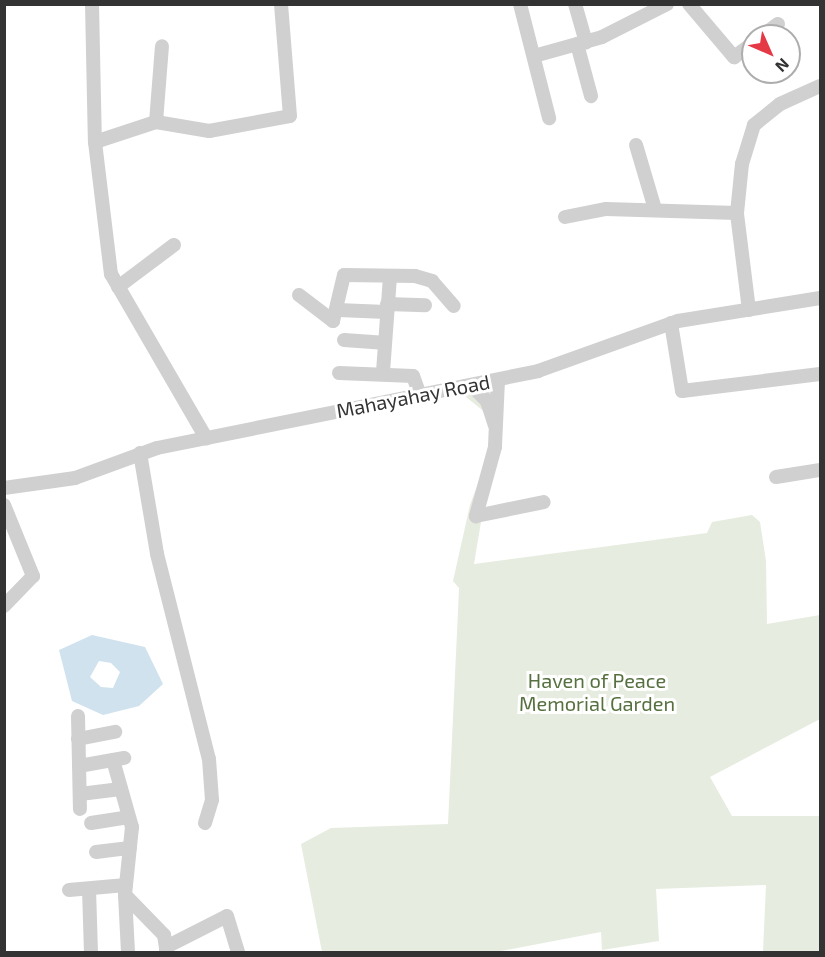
<!DOCTYPE html>
<style>
body{margin:0}
#map{position:relative;width:825px;height:957px;overflow:hidden;background:#fff;font-family:"Exo 2",sans-serif}
div>[style]{position:absolute}
.green>*{inset:0;background:#e6ecdf}
.water>*{inset:0;background:#cfe2ee}
.minor>*{height:14px;margin:-7px;padding:0 7px;transform-origin:7px;border-radius:7px;background:#d0d0d0}
span{translate:-50% -50%;white-space:nowrap;text-align:center;line-height:1.15;-webkit-text-stroke:6px #fff;paint-order:stroke}
.street-label{font-size:20px;color:#333}
.park-label{font-size:20px;color:#56703f}
.frame{position:absolute;inset:0;border:6px solid #333;pointer-events:none}
.north{position:absolute;left:741px;top:24px;width:60px;height:60px;box-sizing:border-box;background:#fff;border:2px solid #adadad;border-radius:50%;rotate:135deg;font-size:16px;font-weight:700;line-height:24px;text-align:center;color:#333}
.north::after{content:'';display:block;margin:auto;width:21px;height:27px;background:#e63946;clip-path:polygon(50% 0,100% 100%,50% 72%,0 100%)}
</style>
<div id="map">
<div class="green">
<i style="clip-path:polygon(504px 384px,474px 564px,707px 533px,712px 522px,752px 515px,760px 522px,766px 561px,767px 624px,820px 615px,820px 719px,710px 777px,732px 816px,820px 816px,820px 952px,763px 952px,766px 885px,656px 889px,659px 941px,602px 950px,601px 932px,496px 952px,322px 952px,301px 844px,331px 828px,448px 824px,458px 611px,459px 588px,453px 581px,470px 505px,494px 440px,486px 413px,461px 393px)"></i>
</div>
<div class="water">
<i style="clip-path:polygon(evenodd,92px 635px,145px 647px,163px 684px,139px 706px,103px 715px,72px 701px,59px 650px,92px 635px,99px 661px,111px 663px,120px 672px,113px 688px,101px 687px,90px 677px,99px 661px)"></i>
</div>
<div class="minor">
<i style="left:92px;top:4px;width:138px;rotate:88.8deg"></i>
<i style="left:95px;top:142px;width:133px;rotate:83.1deg"></i>
<i style="left:111px;top:274px;width:190px;rotate:59.9deg"></i>
<i style="left:520px;top:4px;width:118px;rotate:75.7deg"></i>
<i style="left:575px;top:4px;width:40px;rotate:74deg"></i>
<i style="left:689px;top:4px;width:70px;rotate:49.7deg"></i>
<i style="left:734px;top:57px;width:24px;rotate:-36deg"></i>
<i style="left:762px;top:36px;width:20px;rotate:-37deg"></i>
<i style="left:577px;top:44px;width:54px;rotate:74.9deg"></i>
<i style="left:534px;top:56px;width:71px;rotate:-15.6deg"></i>
<i style="left:602px;top:37px;width:73px;rotate:-26.9deg"></i>
<i style="left:156px;top:122px;width:76px;rotate:-85.5deg"></i>
<i style="left:95px;top:142px;width:64px;rotate:-18.2deg"></i>
<i style="left:156px;top:122px;width:54px;rotate:9.6deg"></i>
<i style="left:209px;top:131px;width:82px;rotate:-10.5deg"></i>
<i style="left:290px;top:116px;width:112px;rotate:-94.6deg"></i>
<i style="left:636px;top:145px;width:67px;rotate:73.5deg"></i>
<i style="left:565px;top:217px;width:42px;rotate:-11deg"></i>
<i style="left:606px;top:209px;width:131px;rotate:1.7deg"></i>
<i style="left:118px;top:287px;width:70px;rotate:-36.9deg"></i>
<i style="left:299px;top:295px;width:43px;rotate:37.4deg"></i>
<i style="left:333px;top:321px;width:47px;rotate:-76.6deg"></i>
<i style="left:344px;top:275px;width:71px;rotate:0.8deg"></i>
<i style="left:415px;top:276px;width:18px;rotate:16deg"></i>
<i style="left:432px;top:281px;width:33px;rotate:49deg"></i>
<i style="left:387px;top:304px;width:38px;rotate:2deg"></i>
<i style="left:338px;top:310px;width:48px;rotate:2.4deg"></i>
<i style="left:749px;top:310px;width:98px;rotate:-97.1deg"></i>
<i style="left:737px;top:213px;width:49px;rotate:-84.2deg"></i>
<i style="left:742px;top:164px;width:41px;rotate:-72.9deg"></i>
<i style="left:754px;top:125px;width:33px;rotate:-39deg"></i>
<i style="left:780px;top:104px;width:44px;rotate:-24.2deg"></i>
<i style="left:671px;top:323px;width:69px;rotate:80.8deg"></i>
<i style="left:682px;top:391px;width:139px;rotate:-7deg"></i>
<i style="left:344px;top:340px;width:39px;rotate:4deg"></i>
<i style="left:383px;top:372px;width:95px;rotate:-85.8deg"></i>
<i style="left:339px;top:373px;width:74px;rotate:2.3deg"></i>
<i style="left:413px;top:376px;width:20px;rotate:70deg"></i>
<i style="left:498px;top:380px;width:67px;rotate:92.6deg"></i>
<i style="left:495px;top:447px;width:72px;rotate:105.4deg"></i>
<i style="left:476px;top:516px;width:69px;rotate:-11.6deg"></i>
<i style="left:471px;top:385px;width:23px;rotate:45deg"></i>
<i style="left:487px;top:401px;width:25px;rotate:72deg"></i>
<i style="left:140px;top:453px;width:102px;rotate:80.4deg"></i>
<i style="left:157px;top:554px;width:211px;rotate:75.8deg"></i>
<i style="left:209px;top:759px;width:41px;rotate:85.8deg"></i>
<i style="left:212px;top:800px;width:24px;rotate:107deg"></i>
<i style="left:776px;top:477px;width:45px;rotate:-9deg"></i>
<i style="left:4px;top:488px;width:72px;rotate:-8deg"></i>
<i style="left:75px;top:478px;width:87px;rotate:-20.1deg"></i>
<i style="left:157px;top:448px;width:389px;rotate:-11.4deg"></i>
<i style="left:538px;top:371px;width:149px;rotate:-19.7deg"></i>
<i style="left:678px;top:321px;width:144px;rotate:-9.2deg"></i>
<i style="left:4px;top:505px;width:77px;rotate:67.8deg"></i>
<i style="left:33px;top:576px;width:42px;rotate:134deg"></i>
<i style="left:78px;top:716px;width:93px;rotate:88.8deg"></i>
<i style="left:78px;top:739px;width:38px;rotate:-11deg"></i>
<i style="left:113px;top:760px;width:70px;rotate:74.2deg"></i>
<i style="left:132px;top:827px;width:68px;rotate:95.9deg"></i>
<i style="left:125px;top:895px;width:57px;rotate:87deg"></i>
<i style="left:79px;top:766px;width:46px;rotate:-10.1deg"></i>
<i style="left:80px;top:794px;width:41px;rotate:-7deg"></i>
<i style="left:91px;top:823px;width:38px;rotate:-9deg"></i>
<i style="left:96px;top:852px;width:34px;rotate:-7deg"></i>
<i style="left:89px;top:889px;width:63px;rotate:88.2deg"></i>
<i style="left:69px;top:890px;width:57px;rotate:-5deg"></i>
<i style="left:125px;top:895px;width:56px;rotate:45.7deg"></i>
<i style="left:164px;top:935px;width:12px;rotate:81deg"></i>
<i style="left:166px;top:952px;width:5px;rotate:-90deg"></i>
<i style="left:166px;top:947px;width:68px;rotate:-26.9deg"></i>
<i style="left:227px;top:916px;width:38px;rotate:73deg"></i>
</div>
<div class="street-label">
<span style="left:413px;top:396px;rotate:-11deg">Mahayahay Road</span>
</div>
<div class="park-label">
<span style="left:597px;top:692px">Haven of Peace<br>Memorial Garden</span>
</div>
<div class="frame"></div>
<div class="north">N</div>
</div>
